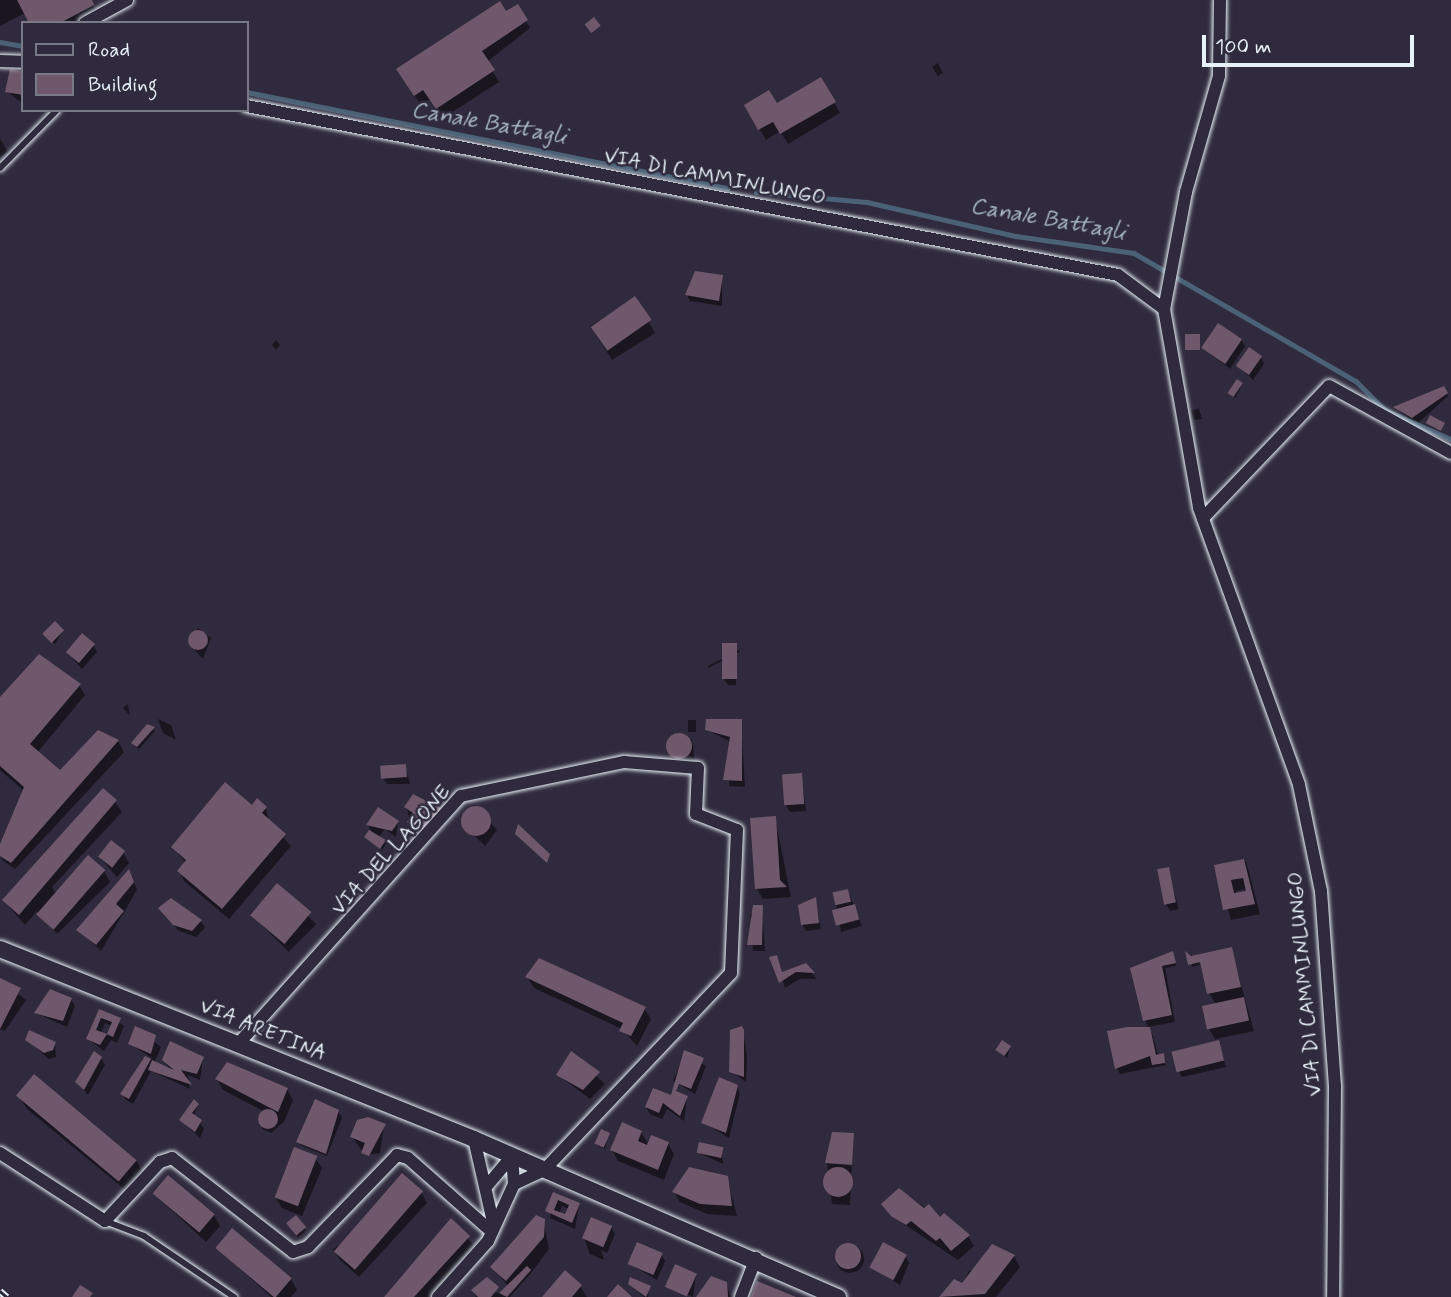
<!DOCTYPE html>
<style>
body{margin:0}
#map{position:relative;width:1451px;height:1297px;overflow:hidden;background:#2f2a3d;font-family:Mynerve,sans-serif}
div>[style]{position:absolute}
.shadow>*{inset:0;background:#0007;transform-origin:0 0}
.round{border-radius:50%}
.stream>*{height:4.5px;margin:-2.25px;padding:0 2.25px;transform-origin:2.25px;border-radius:2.25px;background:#4b6175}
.building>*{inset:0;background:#6f586c;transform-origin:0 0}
.roads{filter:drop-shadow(0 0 2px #e8f1f8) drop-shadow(0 0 2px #e8f1f8)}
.service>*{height:6px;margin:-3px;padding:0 3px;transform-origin:3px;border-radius:3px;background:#2f2a3d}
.minor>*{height:12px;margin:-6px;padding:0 6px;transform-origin:6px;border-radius:6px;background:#2f2a3d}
.tertiary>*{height:16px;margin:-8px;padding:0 8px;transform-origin:8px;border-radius:8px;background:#2f2a3d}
.rail>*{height:7px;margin-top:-3.5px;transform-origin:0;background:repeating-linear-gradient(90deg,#2f2a3d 0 13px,#e8f1f8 0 26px);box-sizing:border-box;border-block:2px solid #e8f1f8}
span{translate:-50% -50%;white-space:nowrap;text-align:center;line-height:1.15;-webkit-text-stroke:5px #2f2a3d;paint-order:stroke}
.street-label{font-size:21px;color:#e8f1f8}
.water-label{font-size:23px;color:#a9b7c4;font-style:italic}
.legend{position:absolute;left:21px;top:21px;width:228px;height:91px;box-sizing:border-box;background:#2f2a3d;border:2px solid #797a88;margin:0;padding:9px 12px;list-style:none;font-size:21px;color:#e8f1f8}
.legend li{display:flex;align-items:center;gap:14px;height:35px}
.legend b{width:35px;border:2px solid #797a88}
.scale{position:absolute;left:1202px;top:35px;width:212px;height:32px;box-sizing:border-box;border:4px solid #e8f1f8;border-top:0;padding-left:9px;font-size:21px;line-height:24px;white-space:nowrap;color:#e8f1f8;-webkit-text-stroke:5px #2f2a3d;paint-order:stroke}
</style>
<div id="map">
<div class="shadow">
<i style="clip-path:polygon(0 0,90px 0,101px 20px,31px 23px,25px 13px,0 26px)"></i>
<i style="clip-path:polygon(517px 6px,530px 28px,487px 62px,499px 82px,443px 118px,430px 99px,421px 105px,404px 80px)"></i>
<i style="clip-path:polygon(938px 63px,943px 73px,938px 76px,932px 67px)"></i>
<i style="clip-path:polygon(23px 74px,23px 104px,7px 91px)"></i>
<i style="clip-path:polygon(821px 79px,840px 113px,788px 144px,780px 131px,766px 140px,746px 106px,776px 105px)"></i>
<i style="clip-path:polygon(0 139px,8px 152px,0 157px)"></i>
<i style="clip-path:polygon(722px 276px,722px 306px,690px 301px,687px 295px)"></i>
<i style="left:634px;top:299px;width:40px;height:51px;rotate:58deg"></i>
<i style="clip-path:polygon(276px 340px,280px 345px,276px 350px,272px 345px)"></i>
<i style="clip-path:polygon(1241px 340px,1245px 346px,1230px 369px,1205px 349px)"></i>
<i style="clip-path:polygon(1261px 357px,1264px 364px,1253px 380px,1238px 366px)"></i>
<i style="clip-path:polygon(1242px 385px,1235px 398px,1231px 395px)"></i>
<i style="clip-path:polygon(1443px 388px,1448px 396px,1417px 424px,1395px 408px)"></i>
<i style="clip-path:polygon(1199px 409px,1202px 419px,1194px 420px,1191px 410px)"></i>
<i style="clip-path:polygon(198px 628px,211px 638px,203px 659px,191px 646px)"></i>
<i style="clip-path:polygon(63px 631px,55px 644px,47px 637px)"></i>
<i style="clip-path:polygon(93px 645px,97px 652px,82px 669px,67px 652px)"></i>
<i style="clip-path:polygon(736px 645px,736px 685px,728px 685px,724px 679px)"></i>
<i style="left:739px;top:650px;width:2px;height:35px;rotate:63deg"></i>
<i style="clip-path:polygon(79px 685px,85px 695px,37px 753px,61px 773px,118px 741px,124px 752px,15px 869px,2px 860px,0 848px,24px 791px,0 770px,0 700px)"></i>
<i style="clip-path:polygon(127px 704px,128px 705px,130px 716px,123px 708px)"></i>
<i style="clip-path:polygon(158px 719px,171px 725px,176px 740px,163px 733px)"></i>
<i style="left:688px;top:720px;width:8px;height:12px"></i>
<i style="clip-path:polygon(741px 720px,745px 787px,729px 786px,731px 742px,707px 730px)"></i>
<i style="clip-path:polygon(148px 726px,155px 731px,139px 749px,135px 746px)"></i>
<i style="clip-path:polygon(668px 737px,692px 739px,695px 762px,673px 764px)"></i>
<i style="clip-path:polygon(405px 766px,410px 784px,387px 784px,383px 778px)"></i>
<i style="clip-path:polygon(801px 775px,806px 811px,790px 812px,786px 805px)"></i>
<i style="clip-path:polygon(115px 802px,122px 812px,52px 887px,56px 894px,104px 871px,110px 882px,57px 934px,37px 911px,25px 925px,4px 901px)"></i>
<i style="clip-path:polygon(474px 805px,497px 830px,485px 846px,460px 822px)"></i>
<i style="clip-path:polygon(406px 807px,445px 819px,431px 840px,413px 829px)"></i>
<i style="clip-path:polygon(252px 808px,266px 808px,269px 822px,291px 846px,229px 919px,185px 882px,179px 871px,186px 863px,173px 847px)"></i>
<i style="clip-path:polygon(775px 818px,791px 897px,763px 899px,757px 889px)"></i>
<i style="clip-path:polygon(398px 822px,396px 837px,385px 829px,379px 837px,386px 844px,382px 850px,368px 840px,374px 836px,368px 825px)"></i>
<i style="clip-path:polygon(123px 852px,129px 863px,117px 877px,99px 856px)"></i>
<i style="clip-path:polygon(evenodd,1246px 861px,1260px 914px,1231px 920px,1216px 867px,1246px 861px,1247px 889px,1248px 892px,1237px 895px,1236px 891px,1247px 889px)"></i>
<i style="clip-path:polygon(1168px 869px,1179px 909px,1170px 911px,1166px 904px)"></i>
<i style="clip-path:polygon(132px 878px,137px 890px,101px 951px,78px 930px)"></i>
<i style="left:278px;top:886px;width:54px;height:39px;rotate:45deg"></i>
<i style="clip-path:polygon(848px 891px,862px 926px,841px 932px,836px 905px)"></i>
<i style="clip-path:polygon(815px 900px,821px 929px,806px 931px,802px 924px)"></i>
<i style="clip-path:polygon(762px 907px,765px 951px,753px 951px,750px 915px)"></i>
<i style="clip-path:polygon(164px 915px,201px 921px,205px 928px,196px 937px,179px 931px)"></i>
<i style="clip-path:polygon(1231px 949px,1254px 1031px,1216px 1039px,1226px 1067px,1182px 1077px,1178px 1070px,1217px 1042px,1209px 1029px,1216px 1005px,1209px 993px)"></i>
<i style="clip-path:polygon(1191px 954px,1200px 965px,1192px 967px)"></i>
<i style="clip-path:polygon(1174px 956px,1176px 966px,1165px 968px,1175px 1022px,1148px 1027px,1153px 1036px,1158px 1056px,1166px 1065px,1120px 1074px,1117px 1068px,1149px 1029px,1145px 1020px,1132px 969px)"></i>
<i style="clip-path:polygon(776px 957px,783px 973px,805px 965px,817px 979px,800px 979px,785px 988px)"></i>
<i style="clip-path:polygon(527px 977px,644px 1008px,651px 1019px,637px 1046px,622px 1029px,534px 988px)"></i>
<i style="clip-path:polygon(0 980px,26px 1000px,5px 1031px,0 1029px)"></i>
<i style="clip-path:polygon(71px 1000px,75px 1006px,67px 1027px,36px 1013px)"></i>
<i style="clip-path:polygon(evenodd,100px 1011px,124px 1026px,117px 1043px,111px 1040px,104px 1051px,88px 1039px,100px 1011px,105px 1023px,112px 1026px,108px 1036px,101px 1033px,105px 1023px)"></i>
<i style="clip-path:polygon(136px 1028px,161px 1047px,154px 1063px,170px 1070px,164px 1060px,203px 1058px,200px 1080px,188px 1075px,190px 1089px,151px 1071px,133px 1104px,126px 1100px,122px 1094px,143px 1058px,153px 1059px,130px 1044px)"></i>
<i style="clip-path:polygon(743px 1031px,747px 1056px,746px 1082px,731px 1071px)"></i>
<i style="clip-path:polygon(27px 1040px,55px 1043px,56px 1057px,49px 1059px)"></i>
<i style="clip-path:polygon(1010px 1047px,1007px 1058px,998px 1050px)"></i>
<i style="clip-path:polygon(571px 1053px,605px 1084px,590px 1099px,558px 1075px)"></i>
<i style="clip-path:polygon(685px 1053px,706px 1066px,695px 1094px,673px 1081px)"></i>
<i style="clip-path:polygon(101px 1058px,105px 1065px,88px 1095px,77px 1082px)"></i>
<i style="clip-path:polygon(217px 1079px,287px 1089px,293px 1100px,284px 1122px,271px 1133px,262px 1129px,263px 1111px,223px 1090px)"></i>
<i style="clip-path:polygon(736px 1086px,740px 1093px,729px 1138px,703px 1122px)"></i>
<i style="clip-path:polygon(18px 1095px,136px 1160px,144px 1174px,129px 1193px,27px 1109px)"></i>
<i style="clip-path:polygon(666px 1095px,687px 1098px,684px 1121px,667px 1109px,662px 1119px,650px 1114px,646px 1107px)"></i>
<i style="clip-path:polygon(198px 1105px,193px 1116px,204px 1128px,200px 1138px,181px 1120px)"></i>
<i style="clip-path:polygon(338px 1111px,342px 1118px,327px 1156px,300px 1145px)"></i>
<i style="clip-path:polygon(384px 1126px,380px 1153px,365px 1155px,352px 1137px)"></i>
<i style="clip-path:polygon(641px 1132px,649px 1146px,668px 1144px,674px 1154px,664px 1180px,618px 1161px,612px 1150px)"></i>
<i style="clip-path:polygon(608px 1134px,605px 1149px,598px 1146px,597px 1144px)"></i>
<i style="clip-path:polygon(853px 1135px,850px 1205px,832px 1204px,827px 1163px)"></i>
<i style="clip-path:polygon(721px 1149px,723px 1164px,699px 1153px)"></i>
<i style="clip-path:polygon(315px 1158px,322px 1168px,302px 1216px,282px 1208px,275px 1197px)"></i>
<i style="clip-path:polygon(727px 1178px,737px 1216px,707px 1214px,680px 1202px,674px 1192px)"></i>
<i style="clip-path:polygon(899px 1190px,968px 1236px,974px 1246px,958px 1260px,889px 1214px,883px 1204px)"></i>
<i style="clip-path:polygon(421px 1192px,427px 1203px,359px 1277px,340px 1260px,333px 1249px)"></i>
<i style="clip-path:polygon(154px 1194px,214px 1215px,220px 1226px,206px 1242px)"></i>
<i style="clip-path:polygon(evenodd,554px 1194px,579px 1205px,575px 1229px,550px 1218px,554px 1194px,562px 1206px,569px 1209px,566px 1217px,559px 1214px,562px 1206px)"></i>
<i style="clip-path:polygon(451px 1220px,475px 1247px,430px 1297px,384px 1297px)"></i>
<i style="clip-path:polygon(543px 1220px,549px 1249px,531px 1273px,510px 1297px,476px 1297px,473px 1291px,500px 1293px,508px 1286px,493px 1267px)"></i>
<i style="clip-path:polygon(290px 1227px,304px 1228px,306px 1230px,298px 1237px)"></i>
<i style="clip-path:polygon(611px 1227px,615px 1234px,607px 1253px,601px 1250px,604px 1260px,590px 1254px,584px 1238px)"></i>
<i class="round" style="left:836px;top:1245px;width:28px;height:28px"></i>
<i style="clip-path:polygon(218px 1248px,291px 1279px,297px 1290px,291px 1297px,271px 1297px)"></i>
<i style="clip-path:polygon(661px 1254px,665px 1261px,657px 1280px,630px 1264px)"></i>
<i style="clip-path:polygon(905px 1256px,909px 1263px,900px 1285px,873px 1268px)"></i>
<i style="clip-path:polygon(1014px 1256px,1020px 1267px,996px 1297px,943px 1297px,955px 1281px,962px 1285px,969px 1271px)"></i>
<i style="clip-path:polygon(696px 1275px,693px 1297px,668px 1286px)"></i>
<i style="clip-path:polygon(629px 1284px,649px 1287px,648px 1297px,644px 1297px)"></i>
<i style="clip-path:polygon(726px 1284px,731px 1297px,699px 1297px)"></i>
<i style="clip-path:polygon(580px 1286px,587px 1297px,544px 1297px)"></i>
</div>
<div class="stream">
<i style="left:0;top:42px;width:23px;rotate:10deg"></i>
<i style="left:247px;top:92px;width:490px;rotate:11.3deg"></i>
<i style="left:756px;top:192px;width:111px;rotate:5.1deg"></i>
<i style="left:867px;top:202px;width:153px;rotate:12.9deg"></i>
<i style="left:1016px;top:236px;width:119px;rotate:8.2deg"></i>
<i style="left:1134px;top:253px;width:256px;rotate:30deg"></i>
<i style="left:1356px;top:381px;width:41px;rotate:45deg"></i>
<i style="left:1385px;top:410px;width:72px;rotate:23.7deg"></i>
</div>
<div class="building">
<i style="clip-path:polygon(17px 0,92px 0,94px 5px,60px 23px,29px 23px)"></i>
<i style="clip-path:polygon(500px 1px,506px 11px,518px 4px,528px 20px,482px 51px,495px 70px,436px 109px,423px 90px,414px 96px,396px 69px)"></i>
<i style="left:594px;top:17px;width:11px;height:12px;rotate:52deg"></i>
<i style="clip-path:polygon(10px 69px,23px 72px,23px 95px,5px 92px)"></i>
<i style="clip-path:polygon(821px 77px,836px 102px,780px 134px,773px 122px,758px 130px,744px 105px,769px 90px,777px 103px)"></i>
<i style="clip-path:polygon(695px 271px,723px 275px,719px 301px,685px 295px)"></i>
<i style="left:635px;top:296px;width:29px;height:54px;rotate:55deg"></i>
<i style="left:1218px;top:323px;width:29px;height:30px;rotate:34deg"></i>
<i style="left:1185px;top:334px;width:15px;height:16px"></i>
<i style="left:1249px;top:347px;width:16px;height:23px;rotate:35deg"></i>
<i style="left:1237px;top:379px;width:7px;height:17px;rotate:34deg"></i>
<i style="clip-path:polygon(1444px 386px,1448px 393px,1412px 418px,1393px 407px)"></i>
<i style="left:1430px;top:415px;width:17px;height:9px;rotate:28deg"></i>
<i style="left:55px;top:621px;width:13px;height:18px;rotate:45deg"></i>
<i class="round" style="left:188px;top:630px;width:20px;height:20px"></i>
<i style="left:82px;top:633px;width:17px;height:25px;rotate:40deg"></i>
<i style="left:722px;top:643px;width:15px;height:36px"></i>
<i style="clip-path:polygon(39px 654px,81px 684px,30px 744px,60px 770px,98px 730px,119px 740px,11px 863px,0 856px,0 844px,24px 787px,0 766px,0 697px)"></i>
<i style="clip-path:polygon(706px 719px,742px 719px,742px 781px,723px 780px,730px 737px,705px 730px)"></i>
<i style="clip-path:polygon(147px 724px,155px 727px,137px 747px,131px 743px)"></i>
<i class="round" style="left:666px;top:733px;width:26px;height:26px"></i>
<i style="left:406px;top:764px;width:13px;height:26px;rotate:86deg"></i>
<i style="left:802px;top:773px;width:31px;height:20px;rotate:86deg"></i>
<i style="clip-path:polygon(225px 782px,252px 805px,257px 798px,267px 807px,262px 813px,286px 834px,222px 909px,177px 871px,186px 860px,171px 847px)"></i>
<i style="clip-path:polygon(103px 788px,117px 800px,19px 915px,2px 900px)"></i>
<i style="clip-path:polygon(413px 794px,442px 809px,427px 835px,407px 822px,413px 813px,404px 807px)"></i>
<i class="round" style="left:461px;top:806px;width:30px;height:30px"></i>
<i style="clip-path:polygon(378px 807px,399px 821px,392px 831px,366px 825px)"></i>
<i style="clip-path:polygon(776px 816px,780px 880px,787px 887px,755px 889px,750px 818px)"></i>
<i style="clip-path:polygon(518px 824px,550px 854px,547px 863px,515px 834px)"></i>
<i style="clip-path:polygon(369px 830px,386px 840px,380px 849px,364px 837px)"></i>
<i style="left:111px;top:840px;width:18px;height:21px;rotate:38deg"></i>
<i style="left:88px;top:855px;width:23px;height:79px;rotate:41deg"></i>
<i style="clip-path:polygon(evenodd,1244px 859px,1255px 904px,1223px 910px,1214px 865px,1244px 859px,1243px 878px,1246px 891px,1234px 893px,1231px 880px,1243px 878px)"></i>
<i style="left:1169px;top:867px;width:36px;height:12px;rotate:79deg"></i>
<i style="clip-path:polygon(129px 869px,134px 882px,116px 904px,124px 911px,96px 945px,76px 930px)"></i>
<i style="left:277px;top:883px;width:45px;height:42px;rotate:40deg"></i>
<i style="left:848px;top:889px;width:13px;height:16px;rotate:77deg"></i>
<i style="clip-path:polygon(816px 897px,819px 923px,801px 925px,798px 905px)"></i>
<i style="clip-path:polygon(171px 898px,202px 920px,192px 931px,173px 925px,158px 908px)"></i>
<i style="left:855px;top:904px;width:16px;height:24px;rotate:75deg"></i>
<i style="clip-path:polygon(753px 905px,763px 905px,762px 945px,747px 945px)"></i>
<i style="clip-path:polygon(1232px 947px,1241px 987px,1207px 994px,1200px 962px,1188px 965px,1185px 951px,1191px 956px)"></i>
<i style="clip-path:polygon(1173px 951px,1176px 963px,1162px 966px,1172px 1015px,1143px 1021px,1130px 968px)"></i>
<i style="clip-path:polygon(777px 955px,782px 972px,806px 963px,815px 973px,796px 972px,779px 983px,769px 957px)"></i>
<i style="clip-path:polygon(539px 958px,646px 1007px,631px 1036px,619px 1031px,623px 1023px,525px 977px)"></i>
<i style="clip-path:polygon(0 978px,21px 988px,0 1029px)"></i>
<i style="clip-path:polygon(50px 989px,72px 998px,63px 1021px,34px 1013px)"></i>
<i style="left:1244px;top:997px;width:24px;height:43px;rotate:78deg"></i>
<i style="clip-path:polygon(evenodd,99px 1009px,121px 1018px,113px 1037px,107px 1034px,100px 1045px,86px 1039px,99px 1009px,101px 1018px,112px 1022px,107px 1034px,96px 1030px,101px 1018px)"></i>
<i style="clip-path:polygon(135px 1026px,156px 1035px,151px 1054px,128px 1044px)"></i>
<i style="clip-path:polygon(742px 1026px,744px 1030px,744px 1077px,729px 1072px,730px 1030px)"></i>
<i style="clip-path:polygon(1127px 1027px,1150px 1027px,1156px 1055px,1164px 1053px,1165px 1063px,1152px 1065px,1150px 1056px,1115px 1069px,1107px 1031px)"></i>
<i style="clip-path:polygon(29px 1030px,56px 1042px,53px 1050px,44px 1053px,25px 1040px)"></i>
<i style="left:1002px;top:1040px;width:11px;height:12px;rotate:34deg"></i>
<i style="left:1219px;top:1040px;width:21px;height:49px;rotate:76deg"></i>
<i style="clip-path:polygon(170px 1041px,204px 1057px,197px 1074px,181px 1070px,192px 1085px,148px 1070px,152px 1060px,174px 1070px,162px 1060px)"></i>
<i style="clip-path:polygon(684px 1050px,704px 1058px,691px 1089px,679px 1084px,676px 1091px,688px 1096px,680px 1116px,663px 1103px,659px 1113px,645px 1107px,653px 1088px,671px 1095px)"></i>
<i style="clip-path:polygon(94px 1051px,102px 1057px,84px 1090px,75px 1082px)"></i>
<i style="clip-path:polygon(571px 1051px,600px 1072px,583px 1090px,556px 1075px)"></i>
<i style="clip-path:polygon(145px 1056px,151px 1059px,129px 1099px,120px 1094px)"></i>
<i style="clip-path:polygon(227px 1062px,288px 1088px,278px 1112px,215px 1079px)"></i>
<i style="left:34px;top:1074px;width:134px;height:28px;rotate:40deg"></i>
<i style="clip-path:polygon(719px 1077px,738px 1085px,726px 1133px,701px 1123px)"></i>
<i style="clip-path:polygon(194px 1099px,199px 1104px,192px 1113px,202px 1120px,195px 1132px,179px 1120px)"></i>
<i style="clip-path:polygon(315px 1099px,339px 1110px,326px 1154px,296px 1142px)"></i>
<i class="round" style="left:258px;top:1109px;width:20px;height:20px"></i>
<i style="clip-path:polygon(368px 1117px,386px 1124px,369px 1156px,361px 1153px,365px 1143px,350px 1137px,357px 1120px)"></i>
<i style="clip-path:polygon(622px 1122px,642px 1131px,638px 1141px,647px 1145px,651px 1135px,669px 1142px,658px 1170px,610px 1150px)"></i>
<i style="left:601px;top:1129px;width:10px;height:16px;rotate:24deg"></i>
<i style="clip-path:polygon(832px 1132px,854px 1133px,852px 1165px,825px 1163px)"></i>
<i style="left:699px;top:1142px;width:25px;height:11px;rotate:12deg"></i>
<i style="left:294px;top:1147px;width:25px;height:54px;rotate:21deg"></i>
<i class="round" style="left:823px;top:1167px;width:30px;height:30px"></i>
<i style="clip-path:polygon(689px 1167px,728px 1176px,732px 1206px,700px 1204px,672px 1192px)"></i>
<i style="left:402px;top:1173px;width:28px;height:104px;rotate:41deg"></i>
<i style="left:168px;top:1175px;width:61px;height:24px;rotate:40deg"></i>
<i style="clip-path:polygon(899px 1188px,924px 1208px,929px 1204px,940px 1217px,944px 1213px,970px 1235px,951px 1251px,940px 1238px,936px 1241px,911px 1221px,906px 1225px,891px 1216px,881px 1204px)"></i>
<i style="clip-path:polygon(evenodd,553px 1192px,580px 1203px,572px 1223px,545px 1211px,553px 1192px,558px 1200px,569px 1205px,565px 1214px,554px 1210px,558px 1200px)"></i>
<i style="left:296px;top:1215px;width:16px;height:13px;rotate:50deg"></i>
<i style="clip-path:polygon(536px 1215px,545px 1219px,544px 1237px,506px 1281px,490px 1267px)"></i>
<i style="left:591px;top:1217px;width:23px;height:23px;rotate:23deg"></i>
<i style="clip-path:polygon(451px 1218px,470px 1236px,414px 1297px,384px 1297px)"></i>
<i style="left:232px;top:1228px;width:78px;height:26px;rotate:40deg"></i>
<i style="left:637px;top:1242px;width:28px;height:24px;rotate:23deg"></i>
<i style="left:883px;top:1242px;width:27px;height:29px;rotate:28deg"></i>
<i class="round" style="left:835px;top:1243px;width:26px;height:26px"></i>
<i style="clip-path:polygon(992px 1244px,1015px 1255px,985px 1294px,939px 1297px,954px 1279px,962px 1283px)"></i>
<i style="left:675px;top:1264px;width:24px;height:25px;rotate:24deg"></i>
<i style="clip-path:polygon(527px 1266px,531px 1270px,507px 1297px,499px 1293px)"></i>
<i style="clip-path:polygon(565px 1270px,582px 1285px,572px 1297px,542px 1297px)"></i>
<i style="clip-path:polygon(711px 1276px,727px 1282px,728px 1297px,696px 1297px)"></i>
<i style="clip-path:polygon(487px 1277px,499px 1287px,491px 1297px,478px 1297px,471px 1290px)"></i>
<i style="clip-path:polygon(630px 1277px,651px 1286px,646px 1297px,628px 1284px)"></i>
<i style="clip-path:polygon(757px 1281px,796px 1297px,751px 1297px)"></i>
<i style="clip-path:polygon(618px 1284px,632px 1297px,607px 1297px)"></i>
<i style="clip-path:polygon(80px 1285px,93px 1293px,90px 1297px,72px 1297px)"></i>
</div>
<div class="roads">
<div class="service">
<i style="left:0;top:168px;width:81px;rotate:-45.5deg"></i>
<i style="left:105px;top:1221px;width:42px;rotate:21deg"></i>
<i style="left:144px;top:1236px;width:109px;rotate:34.1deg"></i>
</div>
<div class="minor">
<i style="left:1220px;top:0;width:76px;rotate:90.8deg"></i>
<i style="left:1219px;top:76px;width:121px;rotate:105.9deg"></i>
<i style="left:1186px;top:192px;width:119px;rotate:100.6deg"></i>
<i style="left:1164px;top:309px;width:202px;rotate:80deg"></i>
<i style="left:1199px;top:508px;width:294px;rotate:70.1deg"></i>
<i style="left:1299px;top:785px;width:108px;rotate:78.3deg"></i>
<i style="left:1321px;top:891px;width:196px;rotate:85.9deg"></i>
<i style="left:1335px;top:1086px;width:211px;rotate:90.5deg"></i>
<i style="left:85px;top:23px;width:48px;rotate:-28.7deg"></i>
<i style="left:0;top:61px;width:23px;rotate:2deg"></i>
<i style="left:247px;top:106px;width:887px;rotate:10.98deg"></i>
<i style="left:1118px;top:275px;width:57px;rotate:36.5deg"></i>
<i style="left:1203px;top:518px;width:182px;rotate:-46.3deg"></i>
<i style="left:1329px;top:386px;width:139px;rotate:28.8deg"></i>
<i style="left:239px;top:1043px;width:332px;rotate:-48.1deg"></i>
<i style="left:461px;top:796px;width:167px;rotate:-11.8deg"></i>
<i style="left:624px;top:762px;width:74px;rotate:4.6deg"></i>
<i style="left:698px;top:768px;width:46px;rotate:92.5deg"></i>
<i style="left:696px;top:814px;width:44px;rotate:21.3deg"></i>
<i style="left:737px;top:830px;width:143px;rotate:92.4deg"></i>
<i style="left:731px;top:973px;width:272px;rotate:133.5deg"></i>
<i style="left:544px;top:1170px;width:33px;rotate:155deg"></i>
<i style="left:474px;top:1139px;width:89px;rotate:77.1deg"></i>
<i style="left:0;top:1153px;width:125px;rotate:32.9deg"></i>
<i style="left:105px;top:1221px;width:81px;rotate:-47deg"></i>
<i style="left:160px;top:1162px;width:13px;rotate:-18deg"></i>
<i style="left:172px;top:1158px;width:153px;rotate:37.8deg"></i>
<i style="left:293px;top:1252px;width:16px;rotate:-18deg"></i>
<i style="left:308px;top:1247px;width:128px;rotate:-45.9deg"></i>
<i style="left:397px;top:1155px;width:11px;rotate:15deg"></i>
<i style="left:408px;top:1158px;width:112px;rotate:41.4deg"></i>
<i style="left:486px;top:1187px;width:40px;rotate:-50deg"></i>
<i style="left:438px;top:1297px;width:75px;rotate:-48.2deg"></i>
<i style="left:488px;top:1241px;width:63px;rotate:-65.5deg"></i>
<i style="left:514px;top:1184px;width:28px;rotate:-94deg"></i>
<i style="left:741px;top:1297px;width:42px;rotate:-69deg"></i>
</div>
<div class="tertiary">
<i style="left:0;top:949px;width:511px;rotate:21.84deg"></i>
<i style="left:474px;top:1139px;width:397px;rotate:23.5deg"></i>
</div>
</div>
<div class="rail">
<i style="left:0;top:1291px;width:9px;rotate:41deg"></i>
</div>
<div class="street-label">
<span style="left:715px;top:177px;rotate:11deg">VIA DI CAMMINLUNGO</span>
<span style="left:391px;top:850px;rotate:-48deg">VIA DEL LAGONE</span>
<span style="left:1305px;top:984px;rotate:-95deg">VIA DI CAMMINLUNGO</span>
<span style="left:263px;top:1030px;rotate:22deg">VIA ARETINA</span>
</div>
<div class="water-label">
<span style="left:489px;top:124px;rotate:10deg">Canale Battagli</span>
<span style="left:1048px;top:220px;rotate:10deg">Canale Battagli</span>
</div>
<ul class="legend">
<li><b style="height:9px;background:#2f2a3d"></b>Road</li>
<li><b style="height:19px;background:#6f586c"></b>Building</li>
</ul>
<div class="scale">100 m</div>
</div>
